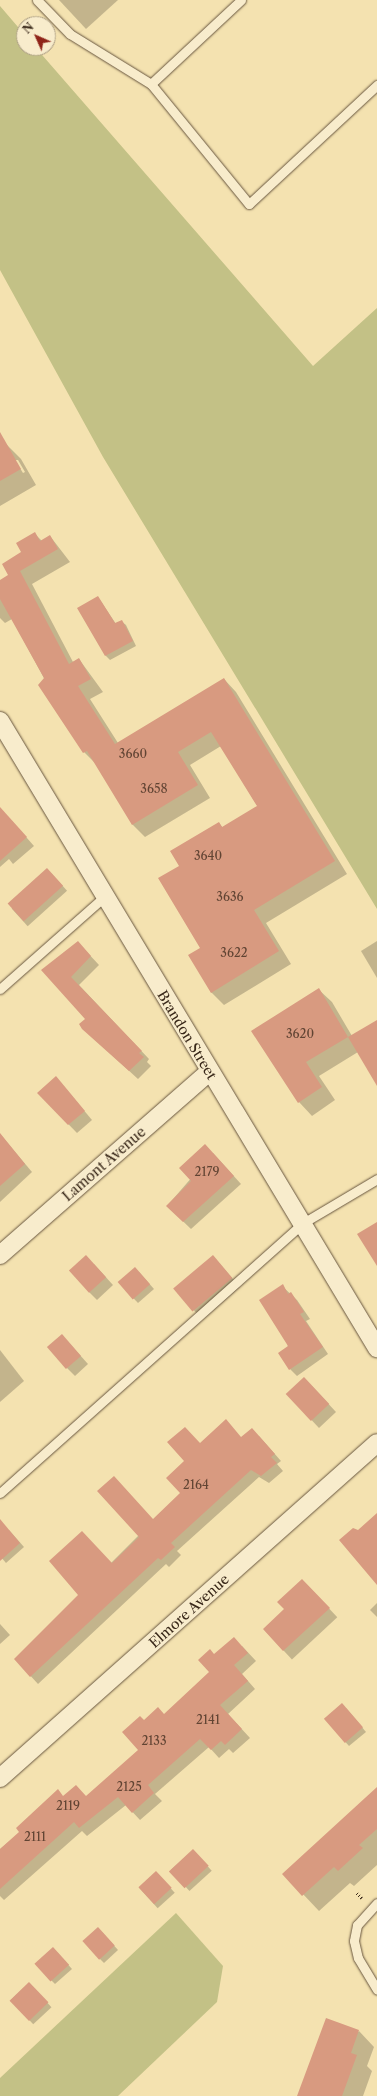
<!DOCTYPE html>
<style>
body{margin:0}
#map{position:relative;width:377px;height:2096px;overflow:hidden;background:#f4e2b0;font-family:"Libre Caslon Text",serif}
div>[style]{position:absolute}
.green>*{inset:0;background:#c3c186}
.shadow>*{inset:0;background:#0003;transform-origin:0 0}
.building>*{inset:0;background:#d89a80;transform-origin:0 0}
.path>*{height:2.5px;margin-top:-1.25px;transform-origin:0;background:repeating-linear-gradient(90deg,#392819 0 1px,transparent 0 3px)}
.roads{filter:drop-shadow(0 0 1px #68563f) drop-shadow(0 0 1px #68563f)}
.service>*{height:9px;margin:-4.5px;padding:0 4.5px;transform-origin:4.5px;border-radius:4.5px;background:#f8eccc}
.minor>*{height:18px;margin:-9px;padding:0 9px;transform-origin:9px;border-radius:9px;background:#f8eccc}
span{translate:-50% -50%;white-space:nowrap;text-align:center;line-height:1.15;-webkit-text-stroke:3.5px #f8eccc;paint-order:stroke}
.number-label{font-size:12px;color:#614433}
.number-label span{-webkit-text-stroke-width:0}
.street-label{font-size:14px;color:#392819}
.north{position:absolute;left:16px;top:16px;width:40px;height:40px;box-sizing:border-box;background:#f8eccc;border:1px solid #ac9e84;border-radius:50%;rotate:315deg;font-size:11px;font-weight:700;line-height:16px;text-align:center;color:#392819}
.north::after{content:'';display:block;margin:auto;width:14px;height:18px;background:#8f2418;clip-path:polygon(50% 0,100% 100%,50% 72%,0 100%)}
</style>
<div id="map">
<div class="green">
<i style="clip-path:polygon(0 6px,24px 34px,24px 48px,36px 48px,313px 366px,377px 308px,377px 909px,103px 457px,0 270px)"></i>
<i style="clip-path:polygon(176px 1913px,223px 1966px,217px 2002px,118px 2096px,0 2096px,0 2078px)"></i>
</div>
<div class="shadow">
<i style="clip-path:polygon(59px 0,118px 0,86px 29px)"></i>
<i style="clip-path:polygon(evenodd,5px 443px,21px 459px,36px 485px,0 506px,0 446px,5px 443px,15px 460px,18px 460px,25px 472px,23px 473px,15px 460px)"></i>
<i style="clip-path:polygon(35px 534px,42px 541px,50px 536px,70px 562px,32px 584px,73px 662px,79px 659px,103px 692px,90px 699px,118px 743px,224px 679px,236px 692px,347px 874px,266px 923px,291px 964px,224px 1005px,211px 992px,202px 948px,219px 823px,223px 828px,258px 807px,221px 746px,190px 765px,210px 798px,145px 837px,133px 825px,96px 764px,84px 752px,12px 619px,5px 623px,0 618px,0 581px,9px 575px)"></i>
<i style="clip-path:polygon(98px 597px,116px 624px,121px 621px,126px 625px,136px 646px,110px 660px,106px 656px)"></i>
<i style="clip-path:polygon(0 816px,12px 821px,34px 846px,13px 864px,9px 859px,0 867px)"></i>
<i style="left:51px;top:873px;width:24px;height:53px;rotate:48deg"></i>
<i style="clip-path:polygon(377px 941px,377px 978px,361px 951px)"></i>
<i style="clip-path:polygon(86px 951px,99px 965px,79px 985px,149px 1059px,147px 1062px,151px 1066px,138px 1079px,92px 1037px,86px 1019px,43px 970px)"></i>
<i style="clip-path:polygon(318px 989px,332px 1002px,352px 1036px,377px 1021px,377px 1084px,358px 1052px,319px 1076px,335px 1100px,312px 1116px,299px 1102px)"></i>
<i style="clip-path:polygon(56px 1077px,92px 1120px,77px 1133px,38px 1093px)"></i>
<i style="clip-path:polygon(0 1134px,32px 1172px,0 1202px)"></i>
<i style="clip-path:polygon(213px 1153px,241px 1184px,191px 1229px,167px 1206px)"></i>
<i style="left:213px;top:1256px;width:41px;height:50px;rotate:49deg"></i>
<i style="clip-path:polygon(94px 1264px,113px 1285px,97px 1300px,89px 1292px)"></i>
<i style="clip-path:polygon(139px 1272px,154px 1289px,138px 1303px,119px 1283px)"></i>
<i style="clip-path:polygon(282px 1286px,297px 1300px,310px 1319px,306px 1321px,328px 1354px,297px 1376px,290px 1369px)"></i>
<i style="clip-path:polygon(70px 1344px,88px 1364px,75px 1376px,67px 1368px)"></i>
<i style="clip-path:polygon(0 1350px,24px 1381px,0 1402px)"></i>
<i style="clip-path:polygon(312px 1386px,336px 1412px,319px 1428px,287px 1394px)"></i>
<i style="clip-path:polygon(259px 1436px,281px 1461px,277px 1464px,283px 1471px,269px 1483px,259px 1477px,177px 1551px,181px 1555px,169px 1567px,166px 1564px,38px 1684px,15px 1659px,181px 1493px,185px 1461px,200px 1444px)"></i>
<i style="clip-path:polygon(0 1530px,9px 1530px,24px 1547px,6px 1563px,0 1556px)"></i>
<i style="left:310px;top:1588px;width:40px;height:62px;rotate:47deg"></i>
<i style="clip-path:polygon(377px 1603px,377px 1617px,370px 1610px)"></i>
<i style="clip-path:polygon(0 1624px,10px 1635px,0 1644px)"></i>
<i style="clip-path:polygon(242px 1646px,256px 1661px,242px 1674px,255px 1689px,228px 1714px,250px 1738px,233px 1753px,229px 1749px,219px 1758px,209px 1747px,155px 1794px,162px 1801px,140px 1820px,126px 1805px,87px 1836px,82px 1831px,4px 1900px,0 1896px,0 1849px,63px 1797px,87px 1797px,139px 1750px,144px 1721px,164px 1715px,210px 1672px,215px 1655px)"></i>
<i style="clip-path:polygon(346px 1708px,366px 1732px,349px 1746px,325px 1719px)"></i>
<i style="clip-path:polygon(377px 1789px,377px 1865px,354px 1886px,350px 1883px,319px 1911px,284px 1874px)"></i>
<i style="left:193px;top:1850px;width:28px;height:30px;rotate:48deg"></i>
<i style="left:156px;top:1872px;width:28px;height:23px;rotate:48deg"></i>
<i style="clip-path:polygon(102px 1932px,118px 1950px,104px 1963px,100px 1959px)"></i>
<i style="clip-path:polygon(57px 1952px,72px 1969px,55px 1984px,51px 1980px)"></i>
<i style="left:29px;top:1983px;width:33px;height:25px;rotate:47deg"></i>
<i style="clip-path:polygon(359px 2031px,374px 2047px,367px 2066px,372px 2071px,363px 2096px,298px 2096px)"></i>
</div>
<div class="building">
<i style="clip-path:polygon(0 432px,21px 469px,0 481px)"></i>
<i style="clip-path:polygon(35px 532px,40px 541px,50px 535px,58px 549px,20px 571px,69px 664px,79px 658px,91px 679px,78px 686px,115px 744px,224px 678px,335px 861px,254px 910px,279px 951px,211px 993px,188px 955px,200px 948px,158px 878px,179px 866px,170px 851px,219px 822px,222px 827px,257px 806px,211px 732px,178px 752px,198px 785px,132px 825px,87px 751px,83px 753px,38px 685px,44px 678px,0 599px,0 580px,8px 575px,2px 564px,21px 552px,16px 543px)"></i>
<i style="clip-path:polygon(98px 596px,115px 623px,122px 620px,133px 641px,105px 656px,77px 608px)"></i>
<i style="clip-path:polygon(0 807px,27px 837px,0 861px)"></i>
<i style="left:47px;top:868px;width:24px;height:53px;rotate:48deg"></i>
<i style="clip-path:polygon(78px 941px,91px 956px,71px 977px,142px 1051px,139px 1053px,144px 1057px,129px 1071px,82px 1029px,79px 1024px,85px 1019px,41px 970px)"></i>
<i style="clip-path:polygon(319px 988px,348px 1037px,306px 1062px,322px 1087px,298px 1103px,251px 1031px)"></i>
<i style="clip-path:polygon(377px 1020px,377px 1086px,348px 1037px)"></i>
<i style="clip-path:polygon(56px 1076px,85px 1111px,68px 1125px,37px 1093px)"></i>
<i style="clip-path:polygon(0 1133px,25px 1164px,0 1186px)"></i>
<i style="clip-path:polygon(205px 1144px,234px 1176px,183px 1222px,166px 1206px,191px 1181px,179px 1168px)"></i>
<i style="clip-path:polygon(377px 1222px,377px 1266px,357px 1234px)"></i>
<i style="left:86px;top:1255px;width:30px;height:23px;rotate:48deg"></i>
<i style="left:213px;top:1255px;width:30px;height:52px;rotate:50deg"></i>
<i style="left:135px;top:1267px;width:23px;height:23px;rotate:49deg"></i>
<i style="clip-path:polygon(283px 1284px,288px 1294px,291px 1292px,304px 1312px,300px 1314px,323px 1347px,289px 1370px,278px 1353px,288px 1346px,259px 1300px)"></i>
<i style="left:62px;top:1334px;width:29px;height:20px;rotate:49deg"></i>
<i style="left:304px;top:1377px;width:37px;height:25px;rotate:47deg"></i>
<i style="clip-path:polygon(226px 1419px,241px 1437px,252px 1428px,275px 1454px,271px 1457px,277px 1463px,261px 1476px,251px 1470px,171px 1543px,175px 1547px,161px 1560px,158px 1558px,30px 1677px,14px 1659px,78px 1595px,49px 1561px,82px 1531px,112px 1563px,139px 1537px,97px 1491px,114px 1476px,153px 1519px,180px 1493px,166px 1478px,184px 1461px,167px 1442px,185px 1427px,200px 1443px)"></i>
<i style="clip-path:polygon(377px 1513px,377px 1585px,339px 1540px,353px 1528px,358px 1530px)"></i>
<i style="clip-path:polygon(0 1519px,20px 1543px,0 1561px)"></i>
<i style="clip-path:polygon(302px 1579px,330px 1608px,283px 1651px,263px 1629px,284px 1609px,277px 1602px)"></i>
<i style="clip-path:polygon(234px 1637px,248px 1653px,234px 1665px,248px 1681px,220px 1705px,242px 1729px,225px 1745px,221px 1741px,211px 1750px,200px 1739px,148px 1785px,154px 1793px,132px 1813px,118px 1797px,79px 1828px,74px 1822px,0 1889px,0 1849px,19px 1832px,16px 1828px,58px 1789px,63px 1796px,76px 1785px,86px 1796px,138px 1750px,122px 1732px,140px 1716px,144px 1720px,158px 1707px,164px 1714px,209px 1672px,198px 1660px,210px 1649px,214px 1654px)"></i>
<i style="left:342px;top:1703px;width:32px;height:24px;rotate:49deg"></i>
<i style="clip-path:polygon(377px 1787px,377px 1829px,359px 1845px,363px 1848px,338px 1871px,334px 1867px,302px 1896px,282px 1874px)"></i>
<i style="left:193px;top:1849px;width:23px;height:33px;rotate:47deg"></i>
<i style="left:156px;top:1871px;width:23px;height:24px;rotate:47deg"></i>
<i style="left:98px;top:1927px;width:25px;height:21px;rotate:48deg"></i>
<i style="left:53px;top:1947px;width:24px;height:25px;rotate:48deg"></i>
<i style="left:29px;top:1982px;width:28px;height:27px;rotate:46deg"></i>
<i style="clip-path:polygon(326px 2018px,359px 2030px,351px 2053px,357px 2055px,342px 2096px,297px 2096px)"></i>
</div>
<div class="path">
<i style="left:357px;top:1893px;width:7px;rotate:45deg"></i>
</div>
<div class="roads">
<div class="service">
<i style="left:37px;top:0;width:47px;rotate:45.9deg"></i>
<i style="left:70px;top:34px;width:95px;rotate:31.7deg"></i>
<i style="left:241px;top:0;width:123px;rotate:137deg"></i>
<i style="left:151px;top:84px;width:155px;rotate:50.8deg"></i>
<i style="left:249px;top:204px;width:175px;rotate:-42.9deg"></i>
<i style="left:0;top:989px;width:139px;rotate:-41.5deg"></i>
<i style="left:0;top:1493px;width:406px;rotate:-41.7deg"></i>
<i style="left:303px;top:1223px;width:86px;rotate:-30.7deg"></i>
<i style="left:377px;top:1903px;width:30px;rotate:132deg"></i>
<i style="left:357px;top:1925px;width:16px;rotate:101deg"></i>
<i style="left:354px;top:1941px;width:17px;rotate:77deg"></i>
<i style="left:358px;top:1958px;width:37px;rotate:59deg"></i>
</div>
<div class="minor">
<i style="left:0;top:721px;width:732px;rotate:58.98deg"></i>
<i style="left:0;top:1255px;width:278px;rotate:-41.2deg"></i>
<i style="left:0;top:1778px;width:504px;rotate:-41.62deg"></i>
</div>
</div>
<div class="number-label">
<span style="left:133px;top:754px">3660</span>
<span style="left:154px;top:789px">3658</span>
<span style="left:208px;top:856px">3640</span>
<span style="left:230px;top:897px">3636</span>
<span style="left:234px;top:953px">3622</span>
<span style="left:300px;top:1034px">3620</span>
<span style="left:207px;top:1172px">2179</span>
<span style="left:196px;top:1485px">2164</span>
<span style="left:208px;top:1720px">2141</span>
<span style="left:154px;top:1741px">2133</span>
<span style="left:129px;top:1787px">2125</span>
<span style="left:68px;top:1806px">2119</span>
<span style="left:35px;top:1837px">2111</span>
</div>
<div class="street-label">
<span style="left:187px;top:1035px;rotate:59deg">Brandon Street</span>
<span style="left:104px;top:1164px;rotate:-41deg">Lamont Avenue</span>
<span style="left:189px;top:1611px;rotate:-42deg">Elmore Avenue</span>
</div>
<div class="north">N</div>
</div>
